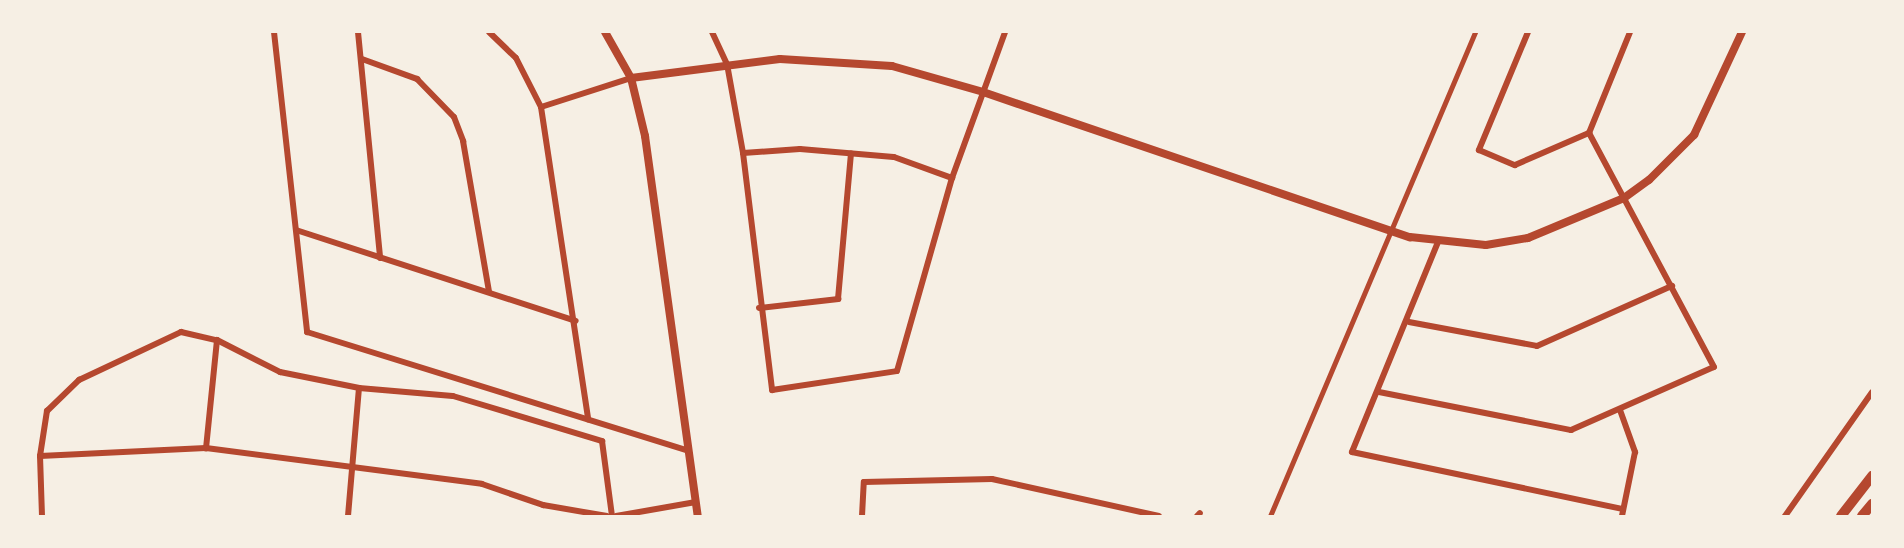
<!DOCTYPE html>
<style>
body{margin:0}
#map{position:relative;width:1904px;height:548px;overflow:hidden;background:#f6efe4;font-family:"Public Sans",sans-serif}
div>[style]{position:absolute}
.pedestrian>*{height:5px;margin:-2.5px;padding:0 2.5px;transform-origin:2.5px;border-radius:2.5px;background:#b5482f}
.minor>*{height:6px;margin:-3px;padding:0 3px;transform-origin:3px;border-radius:3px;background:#b5482f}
.tertiary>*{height:8px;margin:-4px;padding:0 4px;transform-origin:4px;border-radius:4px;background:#b5482f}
.trunk>*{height:10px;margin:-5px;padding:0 5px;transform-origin:5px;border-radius:5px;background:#b5482f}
span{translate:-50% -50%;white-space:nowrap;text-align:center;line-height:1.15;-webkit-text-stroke:5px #f6efe4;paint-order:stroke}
.frame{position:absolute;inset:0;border:33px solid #f6efe4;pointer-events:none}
</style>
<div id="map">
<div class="pedestrian">
<i style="left:1270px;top:516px;width:526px;rotate:-67.04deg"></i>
</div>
<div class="minor">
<i style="left:274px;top:32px;width:302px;rotate:83.7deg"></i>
<i style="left:307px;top:332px;width:399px;rotate:17.3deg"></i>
<i style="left:358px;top:32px;width:227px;rotate:84.4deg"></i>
<i style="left:489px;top:32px;width:37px;rotate:44deg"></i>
<i style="left:516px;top:58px;width:55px;rotate:63deg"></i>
<i style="left:541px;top:107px;width:316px;rotate:81.4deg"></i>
<i style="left:712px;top:32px;width:35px;rotate:65deg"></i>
<i style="left:727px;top:64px;width:90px;rotate:79.8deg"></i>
<i style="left:743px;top:153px;width:239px;rotate:83deg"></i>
<i style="left:772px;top:390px;width:126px;rotate:-8.6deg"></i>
<i style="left:897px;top:371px;width:201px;rotate:-74.1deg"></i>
<i style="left:952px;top:178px;width:155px;rotate:-70deg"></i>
<i style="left:1528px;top:32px;width:128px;rotate:112.6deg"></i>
<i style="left:1479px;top:150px;width:39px;rotate:23deg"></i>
<i style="left:1515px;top:165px;width:81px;rotate:-23.4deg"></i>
<i style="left:1589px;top:133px;width:109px;rotate:-67.9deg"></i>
<i style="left:362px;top:59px;width:59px;rotate:20deg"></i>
<i style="left:417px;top:79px;width:53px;rotate:45.8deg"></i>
<i style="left:454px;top:117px;width:26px;rotate:69deg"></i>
<i style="left:463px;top:141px;width:153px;rotate:80.2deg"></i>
<i style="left:541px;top:107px;width:95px;rotate:-17.9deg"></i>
<i style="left:743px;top:153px;width:57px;rotate:-4deg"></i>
<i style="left:800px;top:149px;width:94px;rotate:4.9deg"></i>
<i style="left:894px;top:157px;width:62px;rotate:19.9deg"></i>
<i style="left:296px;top:230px;width:294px;rotate:18deg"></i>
<i style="left:1438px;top:242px;width:227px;rotate:112.3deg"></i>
<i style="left:1352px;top:452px;width:276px;rotate:11.9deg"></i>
<i style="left:759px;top:308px;width:80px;rotate:-6.5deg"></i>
<i style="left:838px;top:299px;width:146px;rotate:-84.9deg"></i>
<i style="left:1409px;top:322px;width:130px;rotate:10.6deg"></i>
<i style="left:1537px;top:346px;width:148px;rotate:-24deg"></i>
<i style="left:217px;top:340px;width:109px;rotate:95.8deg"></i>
<i style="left:206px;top:448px;width:278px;rotate:7.4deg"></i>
<i style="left:482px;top:484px;width:65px;rotate:19deg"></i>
<i style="left:543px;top:505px;width:65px;rotate:9.8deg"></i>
<i style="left:1379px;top:392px;width:196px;rotate:11.2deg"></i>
<i style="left:1571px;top:430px;width:156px;rotate:-23.8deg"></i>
<i style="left:1714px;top:367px;width:265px;rotate:-118.1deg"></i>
<i style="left:1620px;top:410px;width:45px;rotate:70.3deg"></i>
<i style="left:1635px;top:452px;width:65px;rotate:101.5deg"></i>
<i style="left:40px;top:456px;width:166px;rotate:-2.8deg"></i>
<i style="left:42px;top:516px;width:60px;rotate:-91.9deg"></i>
<i style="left:40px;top:456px;width:46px;rotate:-81.2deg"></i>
<i style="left:47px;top:411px;width:45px;rotate:-44.1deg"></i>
<i style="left:79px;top:380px;width:113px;rotate:-25.2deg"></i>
<i style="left:181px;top:332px;width:37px;rotate:13deg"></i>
<i style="left:217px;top:340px;width:71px;rotate:26.9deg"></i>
<i style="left:280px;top:372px;width:81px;rotate:11.4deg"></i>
<i style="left:359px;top:388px;width:94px;rotate:4.9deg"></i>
<i style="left:453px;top:396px;width:156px;rotate:16.8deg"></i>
<i style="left:602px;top:441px;width:76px;rotate:82.4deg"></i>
<i style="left:348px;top:516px;width:128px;rotate:-85.1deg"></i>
<i style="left:616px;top:516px;width:81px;rotate:-9.9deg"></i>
<i style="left:862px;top:516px;width:34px;rotate:-87deg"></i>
<i style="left:864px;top:482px;width:128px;rotate:-1.3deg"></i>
<i style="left:992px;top:479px;width:171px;rotate:12.5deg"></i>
<i style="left:1197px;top:516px;width:4px;rotate:-45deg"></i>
<i style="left:1785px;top:516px;width:151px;rotate:-54.9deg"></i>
</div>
<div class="tertiary">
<i style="left:605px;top:32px;width:53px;rotate:60.5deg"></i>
<i style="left:631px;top:78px;width:60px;rotate:76.4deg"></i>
<i style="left:645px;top:136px;width:384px;rotate:82.1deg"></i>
<i style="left:631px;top:78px;width:150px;rotate:-7.3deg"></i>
<i style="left:780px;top:59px;width:112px;rotate:3.6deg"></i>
<i style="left:892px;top:66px;width:95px;rotate:15.9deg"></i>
<i style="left:983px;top:92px;width:451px;rotate:18.8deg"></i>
<i style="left:1410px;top:237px;width:76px;rotate:6deg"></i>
<i style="left:1486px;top:245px;width:43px;rotate:-9.5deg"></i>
<i style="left:1528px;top:238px;width:104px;rotate:-22.6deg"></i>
<i style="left:1624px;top:198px;width:31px;rotate:-36deg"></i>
<i style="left:1649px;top:180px;width:64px;rotate:-45deg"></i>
<i style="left:1694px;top:135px;width:114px;rotate:-65deg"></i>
</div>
<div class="trunk">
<i style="left:1841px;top:516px;width:51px;rotate:-52.2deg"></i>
<i style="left:1862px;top:516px;width:16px;rotate:-50deg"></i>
</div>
<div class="frame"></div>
</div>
